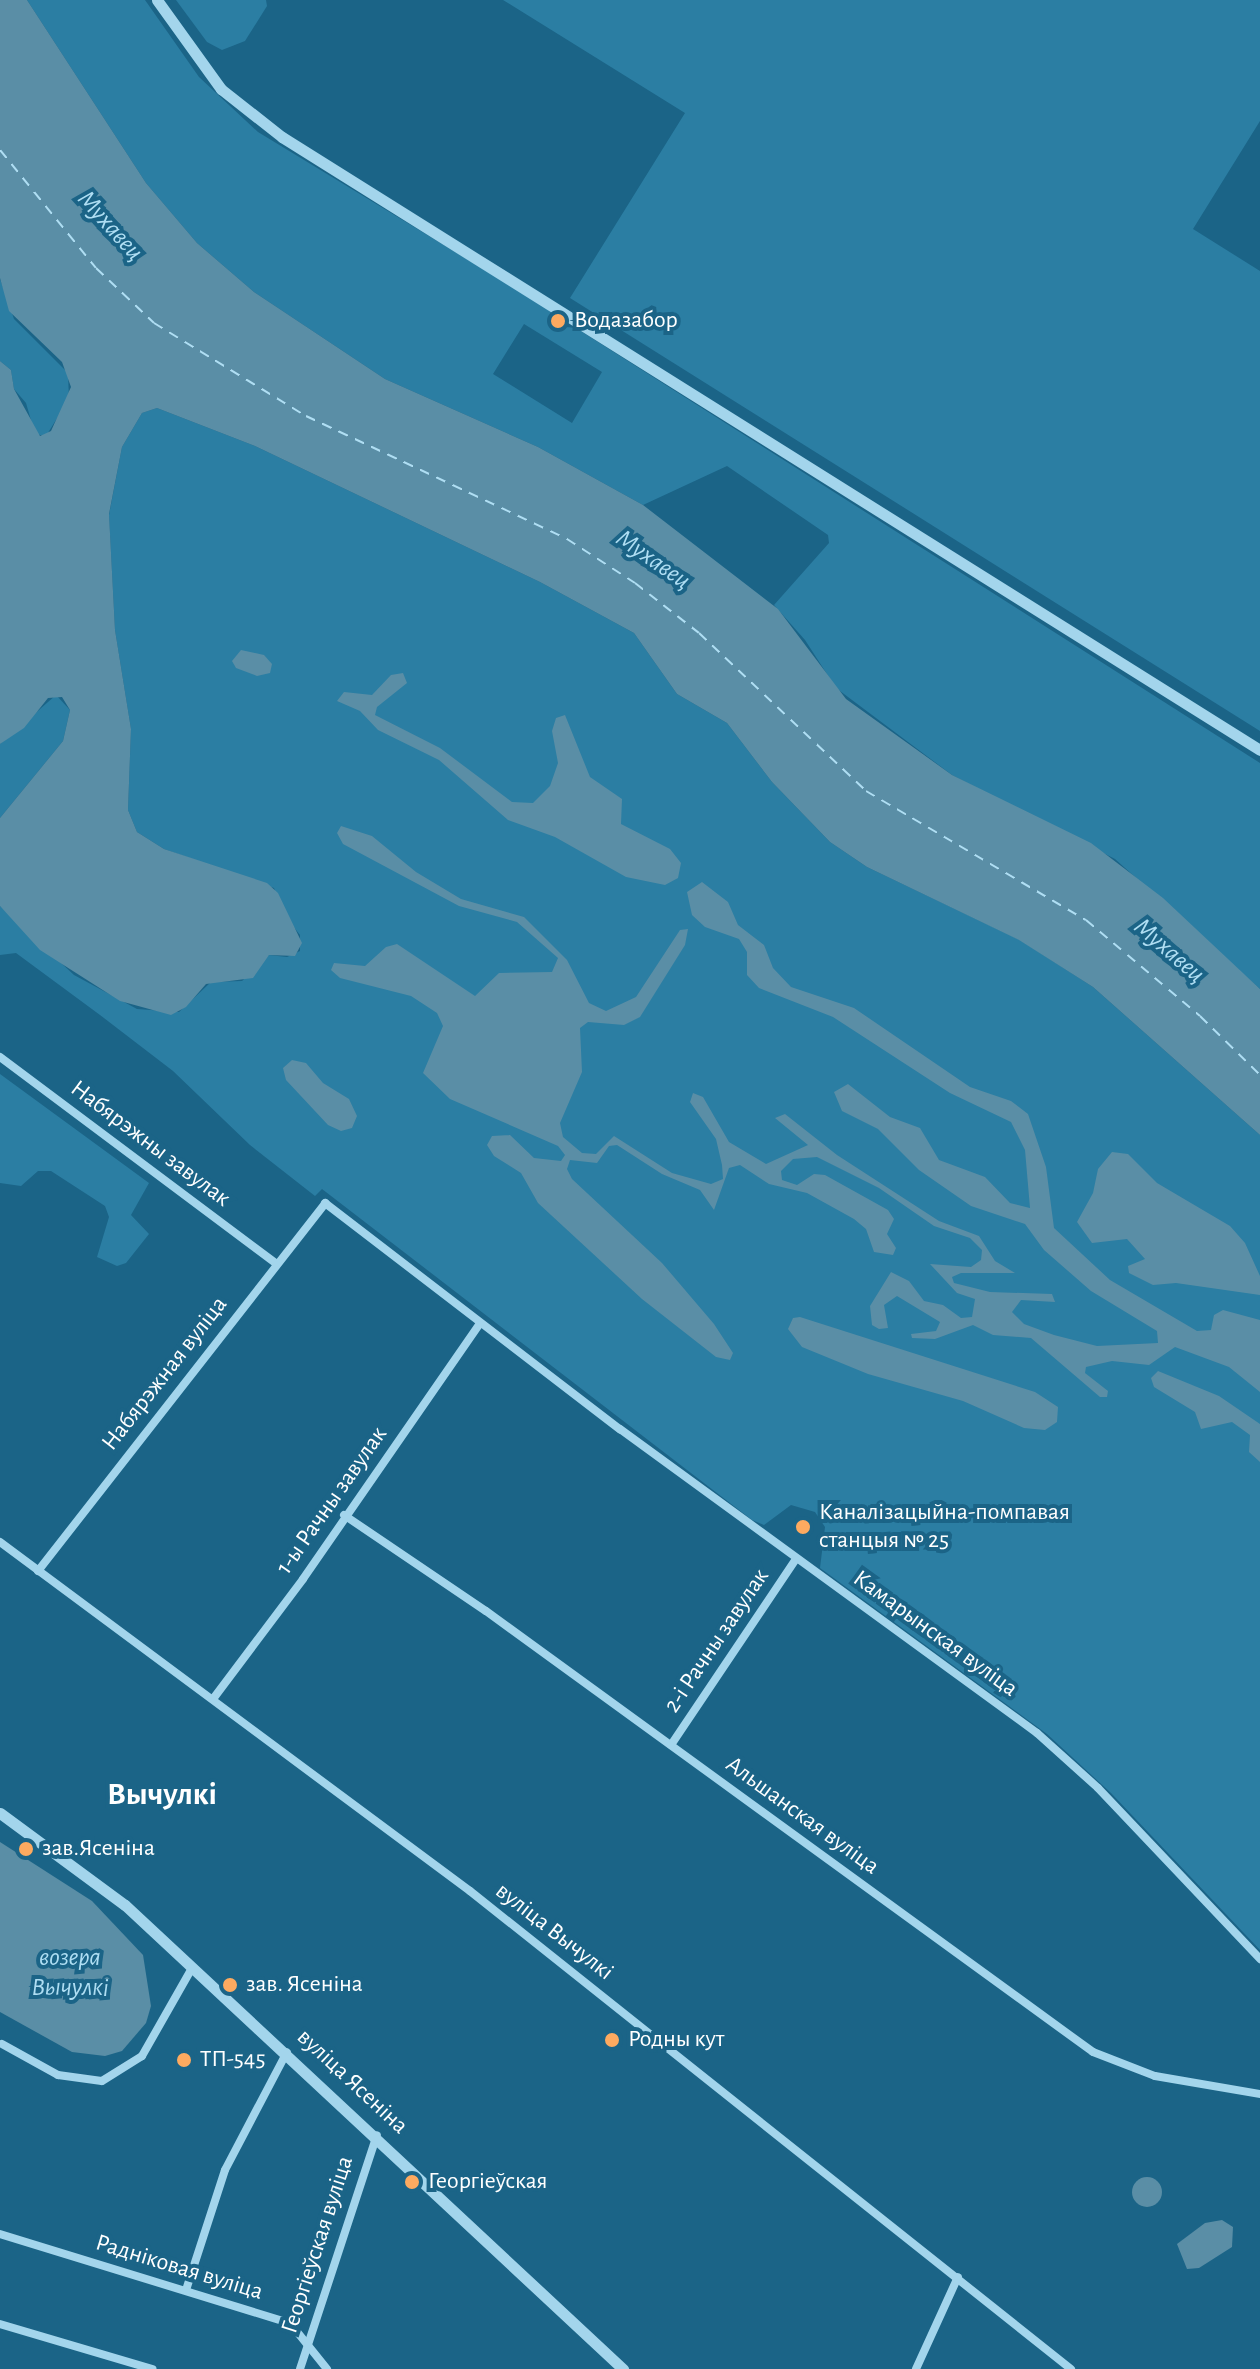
<!DOCTYPE html>
<meta charset="utf-8">
<style>
body{margin:0}
#map{position:relative;width:1260px;height:2369px;overflow:hidden;background:#1b6487;font-family:"Alegreya Sans",sans-serif}
div>[style]{position:absolute}
.green>*{inset:0;background:#2b7ea3}
.water>*{inset:0;background:#5a8ea6}
.round{border-radius:50%}
.ferry>*{height:2px;margin-top:-1px;transform-origin:0;background:repeating-linear-gradient(90deg,#afdef3 0 10px,transparent 0 18px)}
.minor>*{height:8px;margin:-4px;padding:0 4px;transform-origin:4px;border-radius:4px;background:#a3d5ec}
.tertiary>*{height:11px;margin:-5.5px;padding:0 5.5px;transform-origin:5.5px;border-radius:5.5px;background:#a3d5ec}
.dots>*{width:22px;height:22px;translate:-50% -50%;box-sizing:border-box;border:4px solid #1b6487;border-radius:50%}
span{translate:-50% -50%;white-space:nowrap;text-align:center;line-height:1.15;-webkit-text-stroke:8px #1b6487;paint-order:stroke}
.poi-label{font-size:24px;color:#fff}
.left{translate:0 -50%;text-align:left}
.street-label{font-size:24px;color:#fff}
.water-label{font-size:26px;color:#afdef3;font-style:italic}
.district-label{font-size:32px;color:#fff;font-weight:700}
</style>
<div id="map">
<div class="green">
<i style="clip-path:polygon(evenodd,27px 0,145px 0,199px 77px,258px 132px,544px 306px,566px 327px,576px 328px,1260px 763px,1260px 989px,1115px 859px,952px 775px,836px 688px,805px 640px,774px 605px,829px 543px,828px 535px,727px 466px,643px 505px,538px 447px,385px 379px,254px 292px,197px 243px,146px 183px,27px 0,524px 324px,602px 372px,572px 423px,493px 374px,524px 324px)"></i>
<i style="clip-path:polygon(176px 0,266px 0,267px 6px,245px 41px,222px 50px,207px 42px)"></i>
<i style="clip-path:polygon(503px 0,1260px 0,1260px 121px,1193px 229px,1260px 271px,1260px 731px,570px 298px,685px 113px)"></i>
<i style="clip-path:polygon(0 279px,14px 319px,68px 373px,69px 399px,46px 436px,35px 434px,26px 403px,14px 389px,11px 370px,0 361px)"></i>
<i style="clip-path:polygon(157px 408px,255px 446px,540px 582px,634px 633px,677px 694px,727px 723px,772px 782px,830px 842px,867px 867px,1020px 940px,1093px 987px,1260px 1135px,1260px 1950px,1111px 1793px,1047px 1734px,820px 1568px,825px 1527px,815px 1512px,791px 1505px,764px 1525px,752px 1520px,322px 1189px,315px 1196px,250px 1145px,173px 1071px,100px 1015px,16px 953px,0 955px,0 906px,74px 975px,137px 1009px,179px 1012px,211px 982px,242px 981px,269px 955px,287px 957px,300px 951px,300px 935px,285px 916px,274px 888px,164px 849px,137px 832px,128px 810px,131px 729px,115px 630px,109px 515px,122px 447px,142px 413px)"></i>
<i style="clip-path:polygon(56px 695px,70px 710px,63px 741px,0 818px,0 744px)"></i>
<i style="clip-path:polygon(0 1074px,149px 1183px,131px 1215px,149px 1234px,126px 1263px,117px 1266px,97px 1257px,109px 1217px,105px 1206px,51px 1171px,38px 1171px,21px 1186px,0 1183px)"></i>
</div>
<div class="water">
<i style="clip-path:polygon(0 0,27px 0,146px 183px,197px 243px,254px 292px,385px 379px,538px 447px,643px 505px,778px 609px,846px 699px,952px 775px,1091px 843px,1163px 898px,1260px 989px,1260px 1135px,1093px 987px,1019px 940px,867px 867px,830px 842px,772px 782px,727px 723px,677px 694px,634px 633px,540px 582px,255px 446px,157px 408px,142px 413px,122px 447px,109px 514px,115px 630px,131px 729px,128px 810px,137px 832px,164px 849px,267px 883px,278px 893px,302px 943px,295px 956px,269px 955px,253px 978px,206px 984px,186px 1007px,171px 1015px,120px 1001px,40px 950px,0 906px,0 818px,63px 741px,70px 710px,62px 697px,48px 698px,24px 728px,0 744px,0 361px,11px 370px,14px 389px,40px 436px,51px 431px,71px 387px,62px 362px,9px 311px,0 278px)"></i>
<i style="clip-path:polygon(241px 650px,264px 655px,272px 664px,270px 673px,257px 676px,236px 668px,232px 661px)"></i>
<i style="clip-path:polygon(403px 673px,407px 683px,377px 707px,375px 715px,440px 748px,512px 802px,533px 803px,550px 786px,558px 763px,552px 731px,556px 718px,565px 715px,590px 777px,622px 799px,621px 824px,670px 849px,681px 863px,678px 878px,665px 885px,626px 877px,555px 837px,508px 820px,439px 760px,378px 730px,360px 711px,337px 701px,344px 692px,372px 695px,391px 675px)"></i>
<i style="clip-path:polygon(341px 826px,372px 836px,416px 872px,461px 899px,524px 917px,567px 960px,589px 1003px,606px 1011px,636px 997px,680px 930px,688px 929px,685px 945px,640px 1017px,624px 1025px,588px 1022px,580px 1028px,582px 1072px,560px 1123px,563px 1137px,582px 1153px,596px 1154px,614px 1136px,672px 1173px,711px 1184px,723px 1179px,722px 1165px,716px 1139px,690px 1102px,693px 1093px,703px 1097px,729px 1142px,766px 1164px,808px 1145px,775px 1118px,785px 1114px,837px 1155px,939px 1221px,979px 1236px,995px 1261px,1015px 1273px,961px 1273px,952px 1277px,954px 1283px,990px 1292px,1052px 1294px,1055px 1302px,1021px 1300px,1012px 1312px,1024px 1324px,1054px 1335px,1097px 1346px,1158px 1343px,1157px 1331px,1091px 1291px,1044px 1250px,1025px 1224px,971px 1206px,919px 1170px,878px 1129px,842px 1111px,834px 1092px,848px 1084px,890px 1117px,920px 1128px,939px 1160px,985px 1177px,1010px 1203px,1030px 1208px,1025px 1150px,1011px 1122px,950px 1093px,833px 1017px,759px 988px,747px 975px,747px 952px,739px 939px,705px 927px,692px 915px,687px 892px,702px 882px,728px 902px,738px 925px,764px 945px,773px 968px,791px 987px,854px 1008px,970px 1087px,1011px 1101px,1028px 1114px,1046px 1167px,1054px 1228px,1110px 1280px,1197px 1331px,1211px 1330px,1214px 1315px,1223px 1310px,1260px 1320px,1260px 1392px,1229px 1367px,1175px 1347px,1149px 1365px,1112px 1361px,1086px 1367px,1085px 1373px,1108px 1391px,1107px 1397px,1100px 1397px,1031px 1338px,993px 1335px,973px 1325px,935px 1339px,912px 1338px,911px 1334px,936px 1331px,940px 1322px,897px 1296px,884px 1305px,888px 1328px,879px 1329px,872px 1325px,870px 1306px,891px 1272px,909px 1281px,924px 1301px,943px 1305px,961px 1318px,972px 1317px,975px 1299px,957px 1293px,930px 1264px,971px 1267px,981px 1260px,982px 1250px,970px 1238px,934px 1226px,879px 1188px,817px 1157px,793px 1159px,781px 1171px,782px 1180px,797px 1185px,814px 1174px,825px 1175px,888px 1210px,894px 1219px,887px 1234px,896px 1248px,893px 1255px,874px 1252px,866px 1229px,854px 1219px,807px 1193px,769px 1184px,740px 1165px,729px 1168px,714px 1210px,700px 1190px,662px 1174px,617px 1145px,609px 1146px,597px 1163px,570px 1160px,567px 1169px,572px 1179px,662px 1263px,714px 1324px,733px 1353px,730px 1360px,716px 1357px,642px 1299px,538px 1203px,521px 1173px,494px 1156px,487px 1145px,492px 1136px,510px 1135px,534px 1158px,561px 1161px,565px 1155px,558px 1146px,450px 1099px,423px 1073px,443px 1026px,437px 1013px,411px 996px,340px 978px,331px 970px,334px 963px,365px 966px,386px 947px,397px 944px,475px 996px,499px 973px,552px 972px,558px 958px,517px 922px,459px 906px,343px 844px,337px 833px)"></i>
<i style="clip-path:polygon(292px 1060px,306px 1063px,323px 1083px,349px 1099px,357px 1116px,352px 1128px,341px 1131px,328px 1125px,286px 1080px,283px 1068px)"></i>
<i style="clip-path:polygon(1112px 1152px,1128px 1154px,1157px 1183px,1230px 1226px,1245px 1243px,1260px 1276px,1260px 1295px,1176px 1283px,1153px 1285px,1129px 1273px,1128px 1266px,1145px 1259px,1127px 1239px,1092px 1243px,1077px 1222px,1093px 1193px,1098px 1169px)"></i>
<i style="clip-path:polygon(800px 1317px,1035px 1392px,1058px 1407px,1057px 1422px,1045px 1430px,1024px 1428px,963px 1401px,868px 1374px,802px 1347px,788px 1329px,793px 1318px)"></i>
<i style="clip-path:polygon(1158px 1371px,1219px 1396px,1260px 1424px,1260px 1462px,1249px 1452px,1250px 1435px,1232px 1422px,1201px 1429px,1195px 1412px,1154px 1387px,1151px 1378px)"></i>
<i style="clip-path:polygon(0 1842px,92px 1901px,143px 1955px,151px 2006px,146px 2023px,122px 2051px,105px 2056px,72px 2052px,0 2012px)"></i>
<i class="round" style="left:1132px;top:2177px;width:30px;height:30px"></i>
<i style="clip-path:polygon(1222px 2220px,1233px 2227px,1232px 2247px,1199px 2268px,1187px 2269px,1177px 2244px,1205px 2223px)"></i>
</div>
<div class="ferry">
<i style="left:0;top:150px;width:152px;rotate:50.9deg"></i>
<i style="left:96px;top:268px;width:80px;rotate:43.5deg"></i>
<i style="left:154px;top:323px;width:178px;rotate:31.5deg"></i>
<i style="left:306px;top:416px;width:289px;rotate:25.2deg"></i>
<i style="left:567px;top:539px;width:81px;rotate:32.9deg"></i>
<i style="left:635px;top:583px;width:81px;rotate:38deg"></i>
<i style="left:699px;top:633px;width:230px;rotate:43.4deg"></i>
<i style="left:866px;top:791px;width:255px;rotate:30.4deg"></i>
<i style="left:1086px;top:920px;width:149px;rotate:40.1deg"></i>
<i style="left:1200px;top:1016px;width:84px;rotate:44.5deg"></i>
</div>
<div class="minor">
<i style="left:0;top:1057px;width:344px;rotate:36.8deg"></i>
<i style="left:344px;top:1515px;width:171px;rotate:34.1deg"></i>
<i style="left:486px;top:1611px;width:750px;rotate:36deg"></i>
<i style="left:1093px;top:2052px;width:66px;rotate:21.2deg"></i>
<i style="left:1155px;top:2076px;width:107px;rotate:9.7deg"></i>
<i style="left:0;top:1542px;width:585px;rotate:36.6deg"></i>
<i style="left:470px;top:1891px;width:768px;rotate:38.5deg"></i>
<i style="left:38px;top:1571px;width:467px;rotate:-52deg"></i>
<i style="left:325px;top:1203px;width:372px;rotate:37.5deg"></i>
<i style="left:620px;top:1429px;width:516px;rotate:36.09deg"></i>
<i style="left:1037px;top:1733px;width:82px;rotate:42deg"></i>
<i style="left:1098px;top:1788px;width:236px;rotate:46.5deg"></i>
<i style="left:213px;top:1699px;width:150px;rotate:-53.1deg"></i>
<i style="left:303px;top:1579px;width:311px;rotate:-55.3deg"></i>
<i style="left:671px;top:1745px;width:224px;rotate:-56.1deg"></i>
<i style="left:2px;top:2044px;width:64px;rotate:29deg"></i>
<i style="left:58px;top:2075px;width:44px;rotate:7.8deg"></i>
<i style="left:102px;top:2081px;width:47px;rotate:-32deg"></i>
<i style="left:142px;top:2056px;width:101px;rotate:-60.4deg"></i>
<i style="left:0;top:2234px;width:303px;rotate:17.1deg"></i>
<i style="left:290px;top:2323px;width:59px;rotate:51.2deg"></i>
<i style="left:186px;top:2290px;width:126px;rotate:-72deg"></i>
<i style="left:225px;top:2170px;width:133px;rotate:-62.3deg"></i>
<i style="left:0;top:2324px;width:159px;rotate:16.5deg"></i>
<i style="left:300px;top:2369px;width:246px;rotate:-71.8deg"></i>
<i style="left:916px;top:2369px;width:101px;rotate:-65.5deg"></i>
</div>
<div class="tertiary">
<i style="left:157px;top:0;width:110px;rotate:54.3deg"></i>
<i style="left:221px;top:89px;width:78px;rotate:38.2deg"></i>
<i style="left:282px;top:137px;width:1154px;rotate:32.08deg"></i>
<i style="left:0;top:1813px;width:155px;rotate:36.4deg"></i>
<i style="left:125px;top:1905px;width:681px;rotate:42.98deg"></i>
</div>
<div class="dots">
<i style="left:558px;top:321px;background:#fdaa60"></i>
<i style="left:803px;top:1527px;background:#fdaa60"></i>
<i style="left:26px;top:1849px;background:#fdaa60"></i>
<i style="left:230px;top:1985px;background:#fdaa60"></i>
<i style="left:612px;top:2040px;background:#fdaa60"></i>
<i style="left:184px;top:2060px;background:#fdaa60"></i>
<i style="left:412px;top:2182px;background:#fdaa60"></i>
</div>
<div class="poi-label">
<span class="left" style="left:574px;top:321px">Водазабор</span>
<span class="left" style="left:819px;top:1527px">Каналізацыйна-помпавая<br>станцыя № 25</span>
<span class="left" style="left:42px;top:1849px">зав.Ясеніна</span>
<span class="left" style="left:246px;top:1985px">зав. Ясеніна</span>
<span class="left" style="left:628px;top:2040px">Родны кут</span>
<span class="left" style="left:200px;top:2060px">ТП-545</span>
<span class="left" style="left:428px;top:2182px">Георгіеўская</span>
</div>
<div class="street-label">
<span style="left:150px;top:1144px;rotate:37deg">Набярэжны завулак</span>
<span style="left:165px;top:1374px;rotate:-52deg">Набярэжная вуліца</span>
<span style="left:332px;top:1501px;rotate:-55deg">1-ы Рачны завулак</span>
<span style="left:935px;top:1634px;rotate:36deg">Камарынская вуліца</span>
<span style="left:717px;top:1641px;rotate:-56deg">2-і Рачны завулак</span>
<span style="left:802px;top:1816px;rotate:36deg">Альшанская вуліца</span>
<span style="left:554px;top:1932px;rotate:38deg">вуліца Вычулкі</span>
<span style="left:352px;top:2082px;rotate:43deg">вуліца Ясеніна</span>
<span style="left:318px;top:2245px;rotate:-72deg">Георгіеўская вуліца</span>
<span style="left:179px;top:2268px;rotate:17deg">Радніковая вуліца</span>
</div>
<div class="water-label">
<span style="left:110px;top:226px;rotate:48deg">Мухавец</span>
<span style="left:653px;top:560px;rotate:35deg">Мухавец</span>
<span style="left:1169px;top:951px;rotate:41deg">Мухавец</span>
<span style="left:70px;top:1973px">возера<br>Вычулкі</span>
</div>
<div class="district-label">
<span style="left:162px;top:1794px">Вычулкі</span>
</div>
</div>
